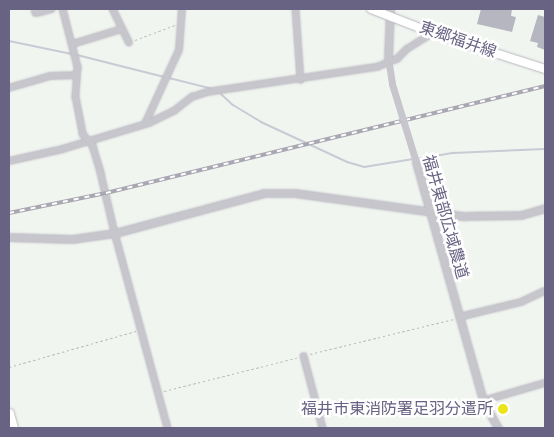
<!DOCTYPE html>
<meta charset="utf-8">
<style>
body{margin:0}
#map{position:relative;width:554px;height:437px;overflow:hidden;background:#f1f5f0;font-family:"Public Sans","Noto Sans JP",sans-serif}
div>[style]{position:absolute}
.stream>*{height:2px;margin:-1px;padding:0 1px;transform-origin:1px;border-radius:1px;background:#cacad5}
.building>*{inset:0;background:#b6b6c0}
.path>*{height:1px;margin-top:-0.5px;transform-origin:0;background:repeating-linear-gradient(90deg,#bbbbbf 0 2.5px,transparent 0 5px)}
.roads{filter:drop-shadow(0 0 1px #b9b8c0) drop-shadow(0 0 1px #b9b8c0)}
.minor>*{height:5.5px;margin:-2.75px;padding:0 2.75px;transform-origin:2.75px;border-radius:2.75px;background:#c7c6cc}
.tertiary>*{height:7px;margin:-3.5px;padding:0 3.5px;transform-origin:3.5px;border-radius:3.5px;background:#c7c6cc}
.secondary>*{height:8px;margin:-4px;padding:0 4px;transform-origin:4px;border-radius:4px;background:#fff}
.primary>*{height:9px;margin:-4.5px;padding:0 4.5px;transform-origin:4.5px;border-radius:4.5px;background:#fff}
.rail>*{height:4px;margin-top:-2px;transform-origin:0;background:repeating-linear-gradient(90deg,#fff 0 5.5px,#a9a7b1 0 11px);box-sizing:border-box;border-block:1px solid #a9a7b1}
.tertiary-bridge>*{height:7px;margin:-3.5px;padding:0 3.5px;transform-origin:3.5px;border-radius:3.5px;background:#c7c6cc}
.dots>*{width:14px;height:14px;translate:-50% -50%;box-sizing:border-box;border:2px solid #fff;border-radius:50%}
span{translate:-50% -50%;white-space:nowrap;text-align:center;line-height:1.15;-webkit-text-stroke:5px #fff;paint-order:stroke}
.street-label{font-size:16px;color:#686283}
.poi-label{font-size:16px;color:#686283}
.right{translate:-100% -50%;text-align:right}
.frame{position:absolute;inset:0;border:10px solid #686283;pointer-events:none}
</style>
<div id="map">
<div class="stream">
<i style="left:9px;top:41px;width:64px;rotate:11.7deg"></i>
<i style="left:77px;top:55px;width:90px;rotate:14.2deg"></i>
<i style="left:169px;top:78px;width:45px;rotate:14deg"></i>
<i style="left:221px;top:94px;width:16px;rotate:43deg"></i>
<i style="left:233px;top:105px;width:33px;rotate:31deg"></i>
<i style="left:261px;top:122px;width:95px;rotate:24.9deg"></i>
<i style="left:347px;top:162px;width:18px;rotate:16deg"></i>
<i style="left:364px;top:167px;width:50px;rotate:-9.3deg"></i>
<i style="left:418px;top:159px;width:36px;rotate:-10deg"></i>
<i style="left:453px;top:153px;width:92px;rotate:-2.5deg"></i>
</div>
<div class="building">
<i style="clip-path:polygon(481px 9px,512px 9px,511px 16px,516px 17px,512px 32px,477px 24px)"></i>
<i style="clip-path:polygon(538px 15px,545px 17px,545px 50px,537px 47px,538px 43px,530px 41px)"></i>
</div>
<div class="path">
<i style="left:135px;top:40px;width:43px;rotate:-20.6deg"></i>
<i style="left:310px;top:354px;width:148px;rotate:-13.7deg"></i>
<i style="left:9px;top:367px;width:132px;rotate:-15.8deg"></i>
<i style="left:164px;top:391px;width:139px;rotate:-14.1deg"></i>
</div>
<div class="roads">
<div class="minor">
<i style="left:35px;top:9px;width:4px;rotate:76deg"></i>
<i style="left:36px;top:13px;width:16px;rotate:-14deg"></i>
<i style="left:63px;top:9px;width:60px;rotate:75.5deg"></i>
<i style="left:78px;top:67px;width:30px;rotate:94deg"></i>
<i style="left:76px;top:97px;width:38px;rotate:79deg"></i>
<i style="left:83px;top:134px;width:16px;rotate:50deg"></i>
<i style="left:93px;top:146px;width:28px;rotate:73deg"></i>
<i style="left:101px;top:173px;width:62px;rotate:76.9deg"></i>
<i style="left:115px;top:233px;width:202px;rotate:74.8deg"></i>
<i style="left:113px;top:9px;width:37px;rotate:64deg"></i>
<i style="left:296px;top:9px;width:71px;rotate:86deg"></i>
<i style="left:73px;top:44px;width:51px;rotate:-17deg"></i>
<i style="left:9px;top:88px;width:43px;rotate:-16.3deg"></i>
<i style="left:50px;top:76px;width:27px;rotate:-2deg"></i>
<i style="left:145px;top:124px;width:81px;rotate:-65.3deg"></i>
<i style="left:179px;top:50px;width:41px;rotate:-85.8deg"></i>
<i style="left:9px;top:161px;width:55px;rotate:-12.5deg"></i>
<i style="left:63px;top:149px;width:90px;rotate:-16.8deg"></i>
<i style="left:149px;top:123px;width:28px;rotate:-26deg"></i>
<i style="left:174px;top:111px;width:23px;rotate:-38deg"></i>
<i style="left:192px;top:97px;width:16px;rotate:-18deg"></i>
<i style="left:207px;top:92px;width:172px;rotate:-8.4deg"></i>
<i style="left:377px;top:67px;width:22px;rotate:-22deg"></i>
<i style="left:397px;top:59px;width:14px;rotate:-45deg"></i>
<i style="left:407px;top:49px;width:31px;rotate:-32deg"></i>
<i style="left:459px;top:317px;width:64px;rotate:-13.6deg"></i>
<i style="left:521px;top:302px;width:26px;rotate:-25deg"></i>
<i style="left:304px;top:356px;width:74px;rotate:75.2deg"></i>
<i style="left:483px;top:401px;width:65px;rotate:-16.2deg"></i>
</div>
<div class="tertiary">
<i style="left:388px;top:58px;width:49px;rotate:-87.7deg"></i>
<i style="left:416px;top:162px;width:248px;rotate:74.3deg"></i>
<i style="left:483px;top:401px;width:31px;rotate:61deg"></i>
<i style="left:9px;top:237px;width:63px;rotate:1.8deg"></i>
<i style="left:72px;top:239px;width:43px;rotate:-7.9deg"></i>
<i style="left:115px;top:233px;width:154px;rotate:-15deg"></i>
<i style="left:264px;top:193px;width:31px"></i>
<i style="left:295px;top:193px;width:171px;rotate:7.8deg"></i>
<i style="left:464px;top:216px;width:57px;rotate:-1deg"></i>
<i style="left:521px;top:215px;width:25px;rotate:-16deg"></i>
</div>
<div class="secondary">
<i style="left:371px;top:9px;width:66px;rotate:21.2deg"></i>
<i style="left:433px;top:33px;width:118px;rotate:17.8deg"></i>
</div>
<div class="primary">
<i style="left:9px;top:413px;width:16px;rotate:75deg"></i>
</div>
</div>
<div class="rail">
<i style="left:9px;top:213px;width:99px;rotate:-11.7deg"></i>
<i style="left:106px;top:193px;width:452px;rotate:-13.7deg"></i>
</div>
<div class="tertiary-bridge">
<i style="left:388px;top:58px;width:26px;rotate:81deg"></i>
<i style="left:392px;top:84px;width:82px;rotate:72.9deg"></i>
</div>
<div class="dots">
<i style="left:503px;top:409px;background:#ebe419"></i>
</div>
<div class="street-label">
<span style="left:458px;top:40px;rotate:19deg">東郷福井線</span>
<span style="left:445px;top:217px;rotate:74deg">福井東部広域農道</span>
</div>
<div class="poi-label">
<span class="right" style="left:493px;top:409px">福井市東消防署足羽分遣所</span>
</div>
<div class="frame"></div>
</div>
